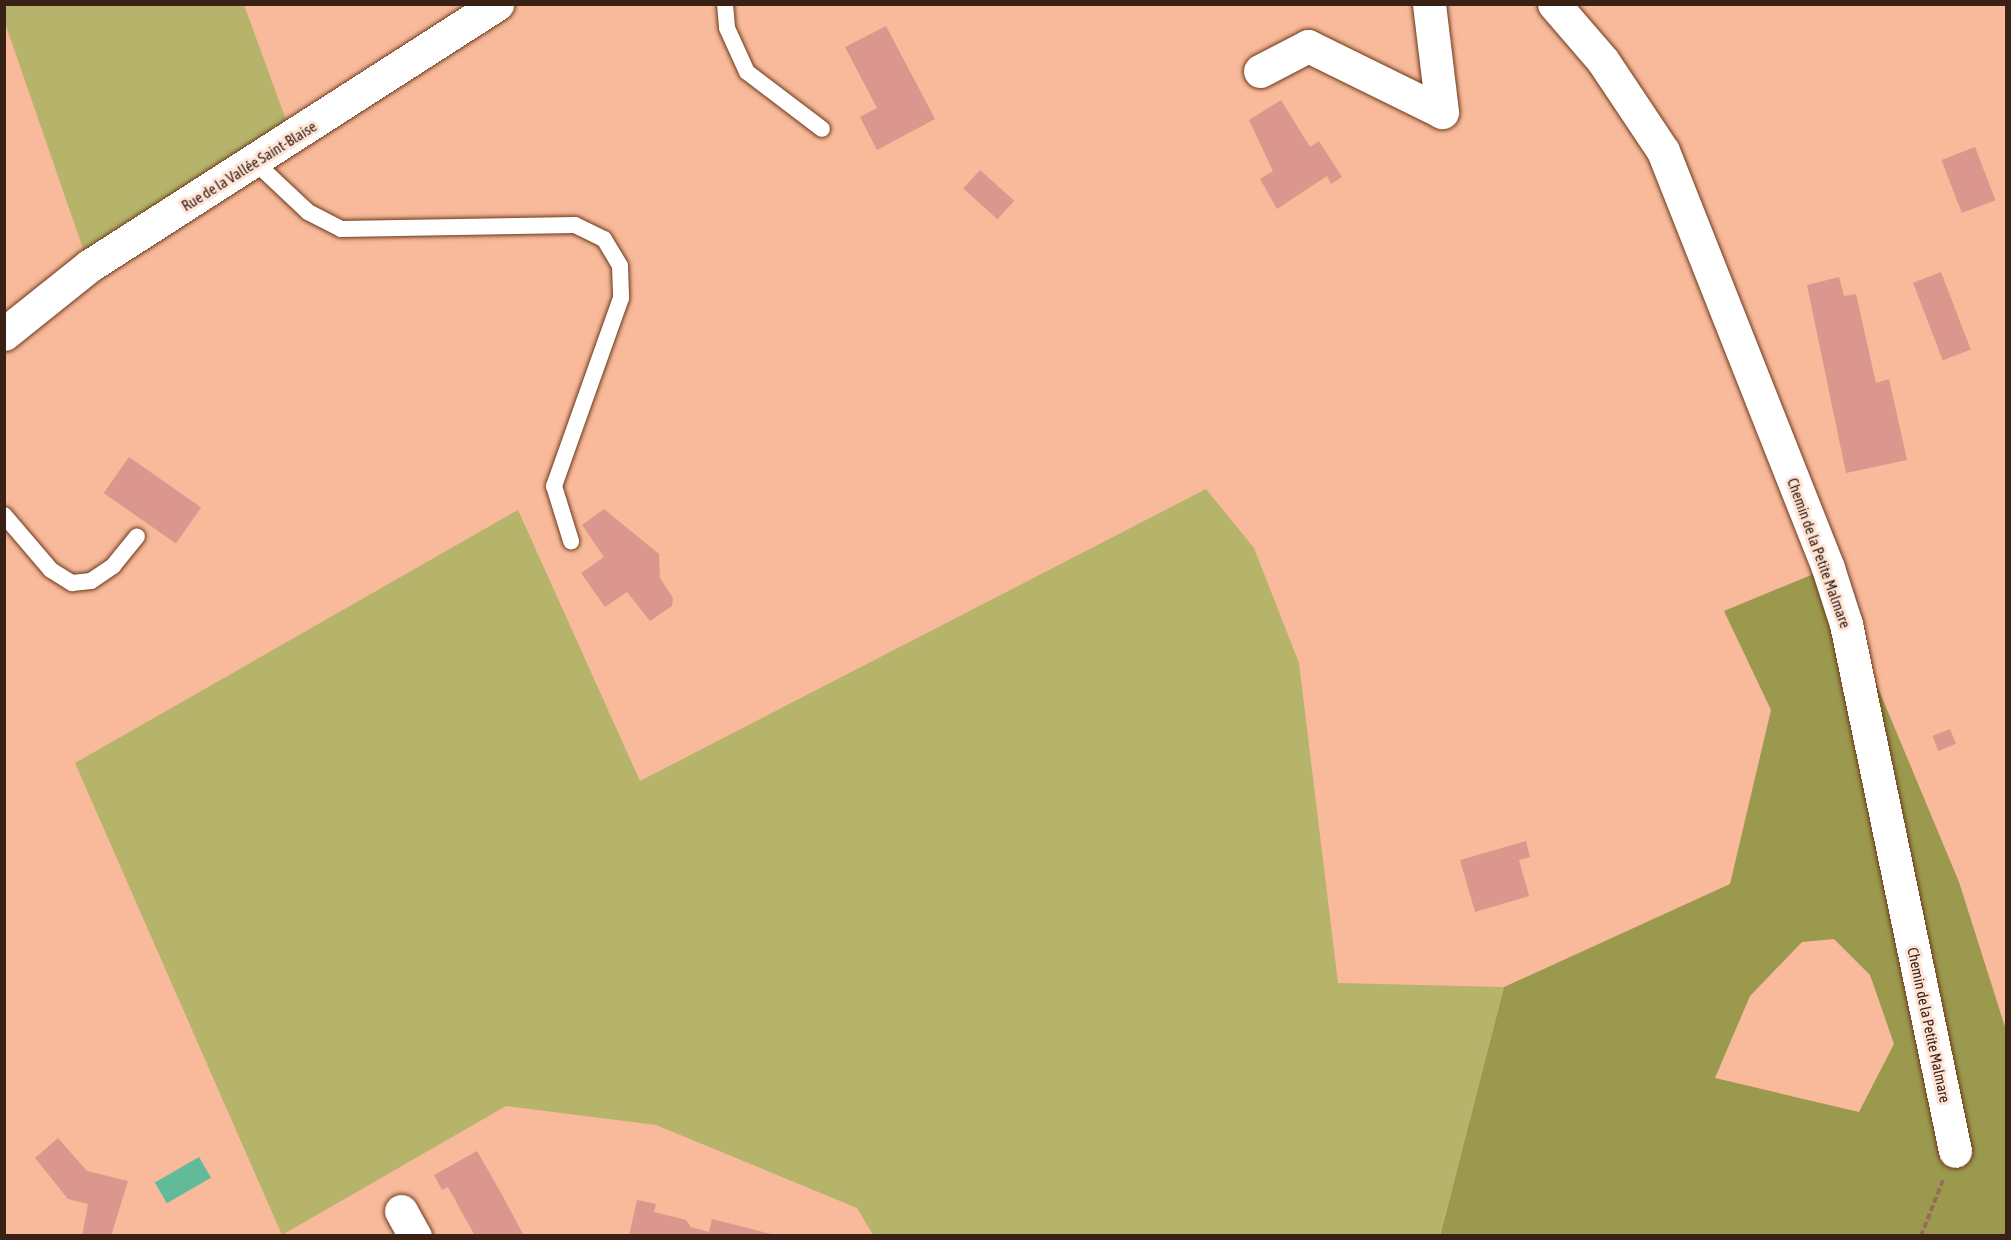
<!DOCTYPE html>
<meta charset="utf-8">
<style>
body{margin:0}
#map{position:relative;width:2011px;height:1240px;overflow:hidden;background:#f8ba9a;font-family:"Asap Condensed",sans-serif}
div>[style]{position:absolute}
.green>*{inset:0;background:#b5b46a}
.forest>*{inset:0;background:#9b994d}
.water>*{inset:0;background:#61bb9a;transform-origin:0 0}
.building>*{inset:0;background:#db968d;transform-origin:0 0}
.path>*{height:4px;margin-top:-2px;transform-origin:0;background:repeating-linear-gradient(90deg,#966c56 0 6px,transparent 0 9px)}
.roads{filter:drop-shadow(0 0 2px #6c381b) drop-shadow(0 0 2px #6c381b)}
.lane>*{height:16px;margin:-8px;padding:0 8px;transform-origin:8px;border-radius:8px;background:#fff}
.street>*{height:33px;margin:-16.5px;padding:0 16.5px;transform-origin:16.5px;border-radius:16.5px;background:#fff}
span{translate:-50% -50%;white-space:nowrap;text-align:center;line-height:1.15;-webkit-text-stroke:6px #fee4d7;paint-order:stroke}
.street-label{font-size:15px;color:#392115}
.frame{position:absolute;inset:0;border:6px solid #392115;pointer-events:none}
</style>
<div id="map">
<div class="green">
<i style="clip-path:polygon(4px 5px,244px 5px,293px 139px,89px 266px,5px 23px)"></i>
<i style="clip-path:polygon(1206px 489px,1254px 548px,1299px 663px,1338px 983px,1504px 987px,1440px 1235px,873px 1235px,857px 1208px,656px 1125px,506px 1106px,282px 1235px,75px 763px,518px 510px,640px 781px)"></i>
</div>
<div class="forest">
<i style="clip-path:polygon(evenodd,1828px 568px,1959px 882px,2006px 1030px,2006px 1235px,1440px 1236px,1504px 987px,1730px 884px,1771px 710px,1724px 611px,1828px 568px,1834px 939px,1870px 975px,1894px 1044px,1859px 1112px,1715px 1078px,1750px 996px,1802px 942px,1834px 939px)"></i>
</div>
<div class="water">
<i style="left:199px;top:1157px;width:24px;height:51px;rotate:60deg"></i>
</div>
<div class="building">
<i style="clip-path:polygon(886px 26px,935px 119px,877px 150px,860px 117px,877px 108px,845px 47px)"></i>
<i style="clip-path:polygon(1281px 100px,1310px 147px,1319px 141px,1342px 177px,1331px 184px,1327px 176px,1277px 209px,1260px 179px,1273px 171px,1249px 120px)"></i>
<i style="left:1975px;top:147px;width:57px;height:36px;rotate:69deg"></i>
<i style="left:980px;top:170px;width:46px;height:25px;rotate:42deg"></i>
<i style="left:1941px;top:272px;width:83px;height:30px;rotate:69deg"></i>
<i style="clip-path:polygon(1839px 277px,1844px 296px,1856px 294px,1876px 383px,1889px 379px,1907px 460px,1846px 473px,1807px 285px)"></i>
<i style="left:129px;top:457px;width:88px;height:44px;rotate:35deg"></i>
<i style="clip-path:polygon(604px 509px,659px 554px,660px 578px,673px 598px,672px 606px,650px 621px,627px 592px,605px 607px,581px 573px,604px 557px,582px 525px)"></i>
<i style="left:1950px;top:729px;width:16px;height:19px;rotate:68deg"></i>
<i style="clip-path:polygon(1526px 841px,1530px 857px,1519px 860px,1529px 896px,1475px 912px,1460px 860px)"></i>
<i style="clip-path:polygon(58px 1138px,87px 1171px,128px 1181px,111px 1236px,82px 1236px,88px 1204px,68px 1199px,35px 1158px)"></i>
<i style="clip-path:polygon(477px 1151px,501px 1193px,524px 1236px,475px 1236px,448px 1187px,442px 1190px,434px 1175px)"></i>
<i style="clip-path:polygon(637px 1200px,656px 1204px,654px 1212px,686px 1220px,691px 1227px,709px 1232px,712px 1219px,779px 1236px,629px 1236px)"></i>
</div>
<div class="path">
<i style="left:1921px;top:1236px;width:60px;rotate:-68.6deg"></i>
</div>
<div class="roads">
<div class="lane">
<i style="left:725px;top:4px;width:24px;rotate:85deg"></i>
<i style="left:727px;top:28px;width:48px;rotate:65.6deg"></i>
<i style="left:747px;top:72px;width:94px;rotate:37.2deg"></i>
<i style="left:256px;top:163px;width:71px;rotate:43.3deg"></i>
<i style="left:308px;top:212px;width:37px;rotate:27deg"></i>
<i style="left:341px;top:229px;width:234px;rotate:-1deg"></i>
<i style="left:575px;top:225px;width:32px;rotate:26deg"></i>
<i style="left:604px;top:239px;width:31px;rotate:59deg"></i>
<i style="left:620px;top:266px;width:32px;rotate:88deg"></i>
<i style="left:621px;top:298px;width:200px;rotate:109.6deg"></i>
<i style="left:554px;top:486px;width:58px;rotate:72.8deg"></i>
<i style="left:4px;top:515px;width:72px;rotate:49.5deg"></i>
<i style="left:51px;top:570px;width:25px;rotate:32deg"></i>
<i style="left:72px;top:583px;width:19px;rotate:-6deg"></i>
<i style="left:91px;top:581px;width:27px;rotate:-34deg"></i>
<i style="left:113px;top:566px;width:38px;rotate:-51deg"></i>
</div>
<div class="street">
<i style="left:1429px;top:4px;width:109px;rotate:83.1deg"></i>
<i style="left:1554px;top:4px;width:75px;rotate:49.3deg"></i>
<i style="left:1603px;top:61px;width:108px;rotate:56.3deg"></i>
<i style="left:1663px;top:151px;width:448px;rotate:68.4deg"></i>
<i style="left:1828px;top:568px;width:59px;rotate:72.2deg"></i>
<i style="left:1846px;top:624px;width:538px;rotate:78.31deg"></i>
<i style="left:1260px;top:71px;width:54px;rotate:-27.5deg"></i>
<i style="left:1308px;top:46px;width:149px;rotate:26.2deg"></i>
<i style="left:4px;top:334px;width:109px;rotate:-38.7deg"></i>
<i style="left:89px;top:266px;width:485px;rotate:-32.7deg"></i>
<i style="left:401px;top:1211px;width:29px;rotate:61deg"></i>
</div>
</div>
<div class="street-label">
<span style="left:249px;top:166px;rotate:-32deg">Rue de la Vallée Saint-Blaise</span>
<span style="left:1819px;top:553px;rotate:70deg">Chemin de la Petite Malmare</span>
<span style="left:1929px;top:1025px;rotate:78deg">Chemin de la Petite Malmare</span>
</div>
<div class="frame"></div>
</div>
